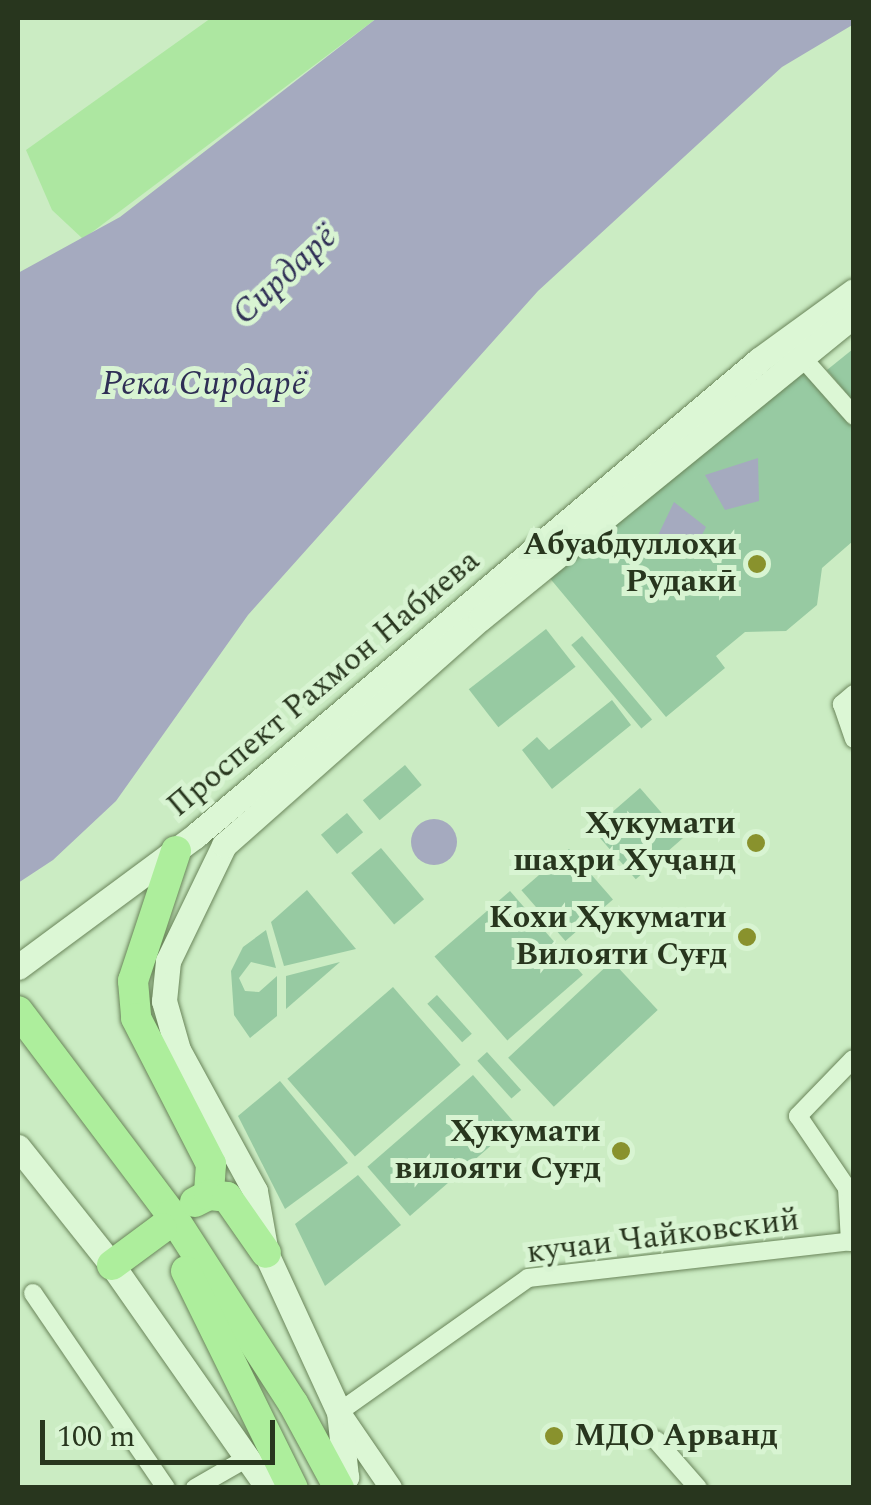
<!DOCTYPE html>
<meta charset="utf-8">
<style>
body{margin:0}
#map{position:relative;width:871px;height:1505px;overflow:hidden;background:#cbecc3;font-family:Spectral,serif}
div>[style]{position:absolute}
.green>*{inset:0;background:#97caa2;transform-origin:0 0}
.sand>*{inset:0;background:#ade7a1}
.water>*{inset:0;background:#a5aabf}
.round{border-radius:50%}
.roads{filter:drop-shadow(0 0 2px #6a855a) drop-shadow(0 0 2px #6a855a)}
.minor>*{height:18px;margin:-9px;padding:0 9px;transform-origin:9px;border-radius:9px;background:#dcf7d5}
.tertiary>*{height:22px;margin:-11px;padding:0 11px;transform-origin:11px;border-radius:11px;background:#dcf7d5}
.secondary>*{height:25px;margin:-12.5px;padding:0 12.5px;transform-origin:12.5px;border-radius:12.5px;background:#dcf7d5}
.primary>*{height:30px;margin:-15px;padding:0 15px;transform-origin:15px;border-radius:15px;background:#adee9c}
.dots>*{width:28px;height:28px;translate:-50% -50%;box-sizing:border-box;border:5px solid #d8f4d2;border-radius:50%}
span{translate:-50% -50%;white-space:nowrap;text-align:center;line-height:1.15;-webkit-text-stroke:10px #d8f4d2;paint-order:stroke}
.poi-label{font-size:32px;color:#28361e;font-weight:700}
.right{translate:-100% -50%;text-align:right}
.left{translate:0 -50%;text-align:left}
.street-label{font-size:32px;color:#28361e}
.water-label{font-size:35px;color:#2f2e55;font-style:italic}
.frame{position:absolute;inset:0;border:20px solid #28361e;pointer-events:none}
.scale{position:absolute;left:40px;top:1420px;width:235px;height:45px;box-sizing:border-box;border:5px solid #28361e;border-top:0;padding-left:12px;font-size:30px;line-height:35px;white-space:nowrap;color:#28361e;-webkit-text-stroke:8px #d8f4d2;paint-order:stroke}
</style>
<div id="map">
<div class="green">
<i style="clip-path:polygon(853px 349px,853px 401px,827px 370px)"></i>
<i style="clip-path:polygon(803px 364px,853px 424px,853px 541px,822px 568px,817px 605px,786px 631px,745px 632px,716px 656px,725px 668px,666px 717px,548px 576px)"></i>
<i style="left:546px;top:629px;width:48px;height:98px;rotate:52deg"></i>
<i style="left:582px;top:636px;width:109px;height:14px;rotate:50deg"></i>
<i style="clip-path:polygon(612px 700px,631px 725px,552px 789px,522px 750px,537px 737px,549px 750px)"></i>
<i style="left:405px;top:765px;width:26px;height:55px;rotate:50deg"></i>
<i style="left:640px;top:788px;width:66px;height:63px;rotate:49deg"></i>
<i style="left:347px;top:813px;width:25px;height:34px;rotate:50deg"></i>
<i style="left:381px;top:848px;width:67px;height:39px;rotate:50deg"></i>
<i style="left:569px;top:849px;width:67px;height:63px;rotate:49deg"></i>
<i style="clip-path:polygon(307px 890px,356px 949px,284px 966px,271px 922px)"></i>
<i style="left:510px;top:891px;width:111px;height:100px;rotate:49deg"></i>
<i style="clip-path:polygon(266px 930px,276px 968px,251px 962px,239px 978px,245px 991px,259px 992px,277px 976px,277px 1016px,250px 1038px,234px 1015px,231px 971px,243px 947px)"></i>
<i style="left:612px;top:961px;width:67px;height:142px;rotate:47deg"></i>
<i style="clip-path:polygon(340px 962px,286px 1009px,286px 976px)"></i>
<i style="left:393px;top:987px;width:103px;height:140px;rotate:49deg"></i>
<i style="left:437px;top:995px;width:52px;height:13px;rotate:48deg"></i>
<i style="left:487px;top:1052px;width:51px;height:13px;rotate:48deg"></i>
<i style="left:473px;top:1075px;width:65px;height:140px;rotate:49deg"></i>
<i style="clip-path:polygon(280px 1081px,348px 1163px,285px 1209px,238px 1116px)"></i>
<i style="clip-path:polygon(358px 1175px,401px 1225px,325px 1286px,295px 1224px)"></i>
</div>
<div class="sand">
<i style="clip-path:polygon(211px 18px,377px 18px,83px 239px,52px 210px,26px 150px)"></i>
</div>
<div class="water">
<i style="clip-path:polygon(377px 18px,853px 18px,854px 24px,782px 67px,538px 291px,248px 615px,116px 801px,53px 860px,18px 883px,18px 273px,120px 217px)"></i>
<i style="clip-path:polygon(758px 458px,759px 501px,725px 510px,705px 475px)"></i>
<i style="clip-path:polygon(674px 502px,706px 527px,691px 557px,650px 552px)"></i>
<i class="round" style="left:411px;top:819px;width:46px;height:46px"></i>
</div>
<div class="roads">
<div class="minor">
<i style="left:799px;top:354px;width:83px;rotate:48.4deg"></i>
<i style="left:854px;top:694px;width:16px;rotate:140deg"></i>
<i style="left:842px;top:704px;width:37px;rotate:71deg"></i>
<i style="left:850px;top:1242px;width:54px;rotate:-93.2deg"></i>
<i style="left:847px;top:1188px;width:87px;rotate:-124.2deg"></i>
<i style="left:798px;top:1116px;width:79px;rotate:-46deg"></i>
<i style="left:33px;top:1293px;width:236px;rotate:55.7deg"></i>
<i style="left:339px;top:1412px;width:232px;rotate:-35.3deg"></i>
<i style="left:528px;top:1278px;width:328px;rotate:-6.5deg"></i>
<i style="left:656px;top:1440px;width:64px;rotate:48.8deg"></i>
<i style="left:195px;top:1488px;width:62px;rotate:-29.9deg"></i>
</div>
<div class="tertiary">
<i style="left:339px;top:1412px;width:92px;rotate:55.6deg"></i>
</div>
<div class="secondary">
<i style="left:18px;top:967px;width:220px;rotate:-36.5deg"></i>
<i style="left:195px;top:836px;width:738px;rotate:-40.16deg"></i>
<i style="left:759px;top:360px;width:117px;rotate:-36deg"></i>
<i style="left:18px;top:1147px;width:151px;rotate:51.5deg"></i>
<i style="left:112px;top:1265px;width:272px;rotate:55deg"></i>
<i style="left:340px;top:1488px;width:13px;rotate:-61deg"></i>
<i style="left:346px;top:1477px;width:65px;rotate:-96.1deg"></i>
<i style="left:339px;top:1412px;width:175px;rotate:-114.7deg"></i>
<i style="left:266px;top:1253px;width:63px;rotate:-100.1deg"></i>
<i style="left:255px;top:1191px;width:161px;rotate:-118.6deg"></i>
<i style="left:178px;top:1050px;width:51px;rotate:-105.9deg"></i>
<i style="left:164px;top:1001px;width:40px;rotate:-84.3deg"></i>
<i style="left:168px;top:961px;width:129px;rotate:-64.2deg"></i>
<i style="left:224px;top:845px;width:343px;rotate:-41.5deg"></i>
<i style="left:481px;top:618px;width:481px;rotate:-39.1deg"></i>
</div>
<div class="primary">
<i style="left:176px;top:851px;width:137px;rotate:108.3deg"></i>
<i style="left:133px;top:981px;width:37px;rotate:85deg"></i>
<i style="left:136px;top:1018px;width:164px;rotate:62.8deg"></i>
<i style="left:211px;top:1164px;width:31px;rotate:94deg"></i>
<i style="left:18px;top:1011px;width:254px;rotate:53deg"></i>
<i style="left:171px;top:1214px;width:225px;rotate:57.2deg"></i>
<i style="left:293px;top:1403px;width:97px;rotate:61.6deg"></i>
<i style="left:195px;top:1202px;width:16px;rotate:-27deg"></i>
<i style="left:209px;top:1195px;width:18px;rotate:6deg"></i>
<i style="left:227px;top:1197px;width:68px;rotate:55.1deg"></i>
<i style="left:112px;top:1265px;width:62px;rotate:-36.5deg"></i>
<i style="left:186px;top:1271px;width:242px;rotate:63.8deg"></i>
</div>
</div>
<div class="dots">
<i style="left:757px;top:564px;background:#89922d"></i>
<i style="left:756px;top:843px;background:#89922d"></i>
<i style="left:747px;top:937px;background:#89922d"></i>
<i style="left:621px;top:1151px;background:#89922d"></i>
<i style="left:554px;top:1436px;background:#89922d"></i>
</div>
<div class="poi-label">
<span class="right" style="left:737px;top:564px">Абуабдуллоҳи<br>Рудакӣ</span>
<span class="right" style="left:736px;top:843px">Ҳукумати<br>шаҳри Хуҷанд</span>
<span class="right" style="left:727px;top:937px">Кохи Ҳукумати<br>Вилояти Суғд</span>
<span class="right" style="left:601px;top:1151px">Ҳукумати<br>вилояти Суғд</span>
<span class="left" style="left:574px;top:1436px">МДО Арванд</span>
</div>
<div class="street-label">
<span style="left:324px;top:684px;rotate:-40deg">Проспект Рахмон Набиева</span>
<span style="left:663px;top:1237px;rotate:-7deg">кучаи Чайковский</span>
</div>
<div class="water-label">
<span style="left:285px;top:275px;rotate:-43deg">Сирдарё</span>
<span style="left:204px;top:384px">Река Сирдарё</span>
</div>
<div class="frame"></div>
<div class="scale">100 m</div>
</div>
